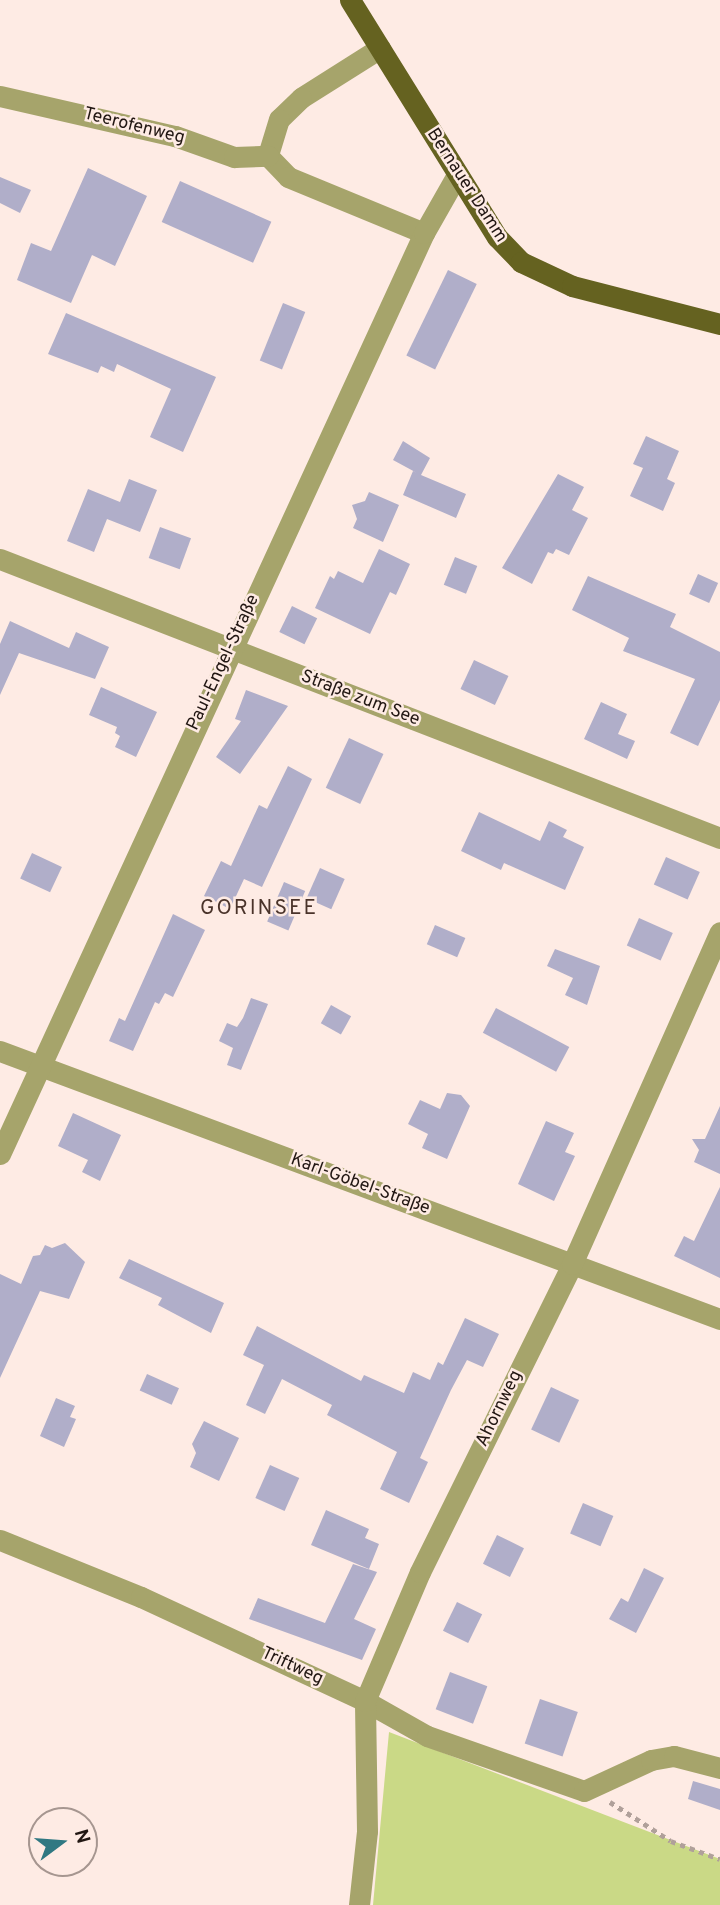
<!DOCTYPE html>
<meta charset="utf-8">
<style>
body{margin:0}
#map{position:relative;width:720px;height:1905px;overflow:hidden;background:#feebe4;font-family:Overpass,sans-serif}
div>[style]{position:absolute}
.green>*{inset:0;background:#cad986}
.building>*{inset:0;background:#b0aec9;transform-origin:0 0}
.path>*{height:4.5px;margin-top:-2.25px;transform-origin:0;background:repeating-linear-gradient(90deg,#b0a09a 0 5px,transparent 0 10px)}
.minor>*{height:21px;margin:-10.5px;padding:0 10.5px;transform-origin:10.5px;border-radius:10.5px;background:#a6a46b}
.major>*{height:21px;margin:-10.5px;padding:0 10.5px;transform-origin:10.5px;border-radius:10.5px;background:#656220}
span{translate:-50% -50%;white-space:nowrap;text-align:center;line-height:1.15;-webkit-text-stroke:5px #feebe4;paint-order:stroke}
.street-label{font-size:18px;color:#221713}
.quarter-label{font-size:21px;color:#4a332a;letter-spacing:2px}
.north{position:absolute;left:28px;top:1807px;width:70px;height:70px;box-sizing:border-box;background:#feebe4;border:2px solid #a69690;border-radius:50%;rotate:74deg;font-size:19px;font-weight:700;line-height:28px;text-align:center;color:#221713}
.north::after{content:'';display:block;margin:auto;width:24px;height:32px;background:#307882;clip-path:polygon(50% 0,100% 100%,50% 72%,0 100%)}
</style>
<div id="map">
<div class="green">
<i style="clip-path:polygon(389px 1732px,720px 1859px,720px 1905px,373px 1905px)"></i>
</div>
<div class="building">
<i style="clip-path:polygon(88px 168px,147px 196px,115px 266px,92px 255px,71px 303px,17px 280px,31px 243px,51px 251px)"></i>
<i style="clip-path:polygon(0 177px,31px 190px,20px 213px,0 203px)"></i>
<i style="left:180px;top:181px;width:100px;height:45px;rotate:24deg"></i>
<i style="left:448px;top:270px;width:32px;height:95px;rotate:26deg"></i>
<i style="left:283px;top:303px;width:24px;height:62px;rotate:22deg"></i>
<i style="clip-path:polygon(66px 313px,216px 377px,183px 452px,150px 437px,171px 389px,117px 364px,114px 372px,101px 366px,98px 373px,48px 354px)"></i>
<i style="clip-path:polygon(646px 436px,679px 451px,667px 479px,675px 483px,663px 511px,630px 496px,643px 468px,633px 464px)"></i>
<i style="clip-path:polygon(403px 441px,430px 458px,421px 475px,466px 494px,456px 518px,403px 495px,413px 471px,417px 473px,393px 460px)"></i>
<i style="clip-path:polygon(558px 474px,584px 487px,572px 510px,588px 518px,569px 555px,556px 549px,553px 554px,548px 552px,532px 584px,502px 568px)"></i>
<i style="clip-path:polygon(129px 479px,157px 490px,140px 532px,107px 519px,94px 552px,67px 541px,88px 489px,120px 502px)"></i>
<i style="clip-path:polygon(369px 492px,399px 505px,383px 542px,353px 528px,357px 519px,352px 505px,365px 501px)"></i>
<i style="left:160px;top:527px;width:33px;height:33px;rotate:20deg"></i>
<i style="clip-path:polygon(379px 549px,410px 564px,396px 595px,390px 592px,370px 634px,315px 608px,330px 576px,334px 579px,338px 571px,363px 583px)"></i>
<i style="left:455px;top:557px;width:24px;height:30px;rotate:22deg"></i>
<i style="left:698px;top:574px;width:22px;height:22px;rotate:24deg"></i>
<i style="clip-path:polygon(588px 576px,676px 614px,670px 627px,720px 652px,720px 700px,698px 746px,670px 733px,695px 679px,623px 651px,629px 638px,572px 610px)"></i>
<i style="left:292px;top:606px;width:28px;height:29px;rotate:26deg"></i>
<i style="clip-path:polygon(10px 621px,69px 648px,76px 632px,109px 647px,95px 679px,19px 653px,0 695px,0 644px)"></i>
<i style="left:474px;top:660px;width:38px;height:32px;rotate:25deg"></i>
<i style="clip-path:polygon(101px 687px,157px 712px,136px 757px,115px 747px,120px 736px,115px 733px,117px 727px,89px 715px)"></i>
<i style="clip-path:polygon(246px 690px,288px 706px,240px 774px,216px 757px,241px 721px,235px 719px)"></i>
<i style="clip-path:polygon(601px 702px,627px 714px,618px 734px,635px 741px,627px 759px,584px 739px)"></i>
<i style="left:349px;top:738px;width:38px;height:55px;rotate:25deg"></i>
<i style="clip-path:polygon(288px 766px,312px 779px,262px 887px,244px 879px,230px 909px,204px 896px,221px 861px,231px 866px,259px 805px,267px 809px)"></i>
<i style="clip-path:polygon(479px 812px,540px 841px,549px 821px,567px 830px,563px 837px,584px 847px,565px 890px,504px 863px,501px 870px,461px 851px)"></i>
<i style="left:32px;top:853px;width:33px;height:28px;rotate:25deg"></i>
<i style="left:666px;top:857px;width:37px;height:30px;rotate:24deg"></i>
<i style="left:320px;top:868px;width:27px;height:33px;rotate:24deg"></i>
<i style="left:284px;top:882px;width:23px;height:43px;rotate:23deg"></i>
<i style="clip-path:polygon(173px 914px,205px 930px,173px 997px,165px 993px,159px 1004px,155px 1002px,133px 1051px,109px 1041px,119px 1018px,125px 1021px)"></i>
<i style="left:639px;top:918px;width:37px;height:30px;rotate:24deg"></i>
<i style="left:435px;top:925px;width:33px;height:21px;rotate:23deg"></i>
<i style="clip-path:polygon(555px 949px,600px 966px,587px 1005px,565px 995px,573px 978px,547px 966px)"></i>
<i style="clip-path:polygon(251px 998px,268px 1004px,241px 1070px,227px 1065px,233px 1048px,219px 1041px,227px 1023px,237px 1027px,243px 1018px)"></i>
<i style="left:331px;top:1005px;width:23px;height:21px;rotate:29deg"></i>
<i style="left:496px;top:1008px;width:83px;height:28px;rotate:28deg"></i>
<i style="clip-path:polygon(447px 1093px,461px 1095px,470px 1106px,447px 1159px,422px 1148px,428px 1134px,408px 1124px,420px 1100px,440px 1109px)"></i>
<i style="clip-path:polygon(720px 1106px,720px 1174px,694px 1162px,699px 1150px,692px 1139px,705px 1139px)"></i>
<i style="clip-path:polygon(73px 1113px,121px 1135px,100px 1181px,82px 1172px,88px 1160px,58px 1146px)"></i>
<i style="clip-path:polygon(546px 1121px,574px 1133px,565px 1152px,575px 1156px,554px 1201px,518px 1184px)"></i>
<i style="clip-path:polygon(720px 1187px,720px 1278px,674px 1256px,684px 1236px,694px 1241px)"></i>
<i style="clip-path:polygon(65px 1243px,85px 1262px,69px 1299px,40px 1291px,0 1378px,0 1274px,21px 1284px,33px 1256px,40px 1255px,45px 1245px,52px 1248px)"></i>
<i style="clip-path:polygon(129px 1259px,224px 1303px,211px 1333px,158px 1305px,162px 1298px,119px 1278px)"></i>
<i style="clip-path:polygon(465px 1318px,499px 1334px,483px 1367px,467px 1360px,451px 1390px,420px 1458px,428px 1462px,409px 1503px,380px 1489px,397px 1452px,327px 1415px,332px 1405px,282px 1379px,265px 1414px,246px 1405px,264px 1365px,243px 1355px,257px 1326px,361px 1381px,364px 1375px,404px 1393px,413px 1372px,430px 1380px,438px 1362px,443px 1365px)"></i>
<i style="left:147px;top:1374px;width:35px;height:18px;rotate:24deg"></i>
<i style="left:551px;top:1387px;width:31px;height:47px;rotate:25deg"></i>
<i style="clip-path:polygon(56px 1398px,75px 1406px,70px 1417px,76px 1419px,64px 1447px,40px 1436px)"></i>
<i style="clip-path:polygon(204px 1421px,239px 1438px,219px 1481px,190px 1467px,196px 1453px,192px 1444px)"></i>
<i style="left:270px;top:1465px;width:32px;height:36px;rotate:24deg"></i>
<i style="left:583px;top:1503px;width:33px;height:33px;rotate:23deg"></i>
<i style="clip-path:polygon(326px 1510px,369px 1529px,365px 1538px,379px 1544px,369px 1569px,311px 1545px)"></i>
<i style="left:497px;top:1535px;width:30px;height:32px;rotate:26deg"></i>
<i style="clip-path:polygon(353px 1564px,377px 1572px,354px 1619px,376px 1629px,362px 1660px,249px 1619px,258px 1598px,325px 1623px)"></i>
<i style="clip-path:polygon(644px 1568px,664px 1578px,636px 1633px,609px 1619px,621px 1598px,628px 1602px)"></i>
<i style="left:457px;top:1602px;width:28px;height:32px;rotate:26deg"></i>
<i style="left:450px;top:1672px;width:40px;height:40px;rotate:21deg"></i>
<i style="left:540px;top:1699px;width:40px;height:47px;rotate:19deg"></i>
<i style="clip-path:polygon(693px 1781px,720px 1789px,720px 1810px,688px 1799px)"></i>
</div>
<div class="path">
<i style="left:610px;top:1802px;width:72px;rotate:32.6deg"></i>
<i style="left:671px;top:1841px;width:52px;rotate:20.2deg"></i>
</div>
<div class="minor">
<i style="left:380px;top:48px;width:93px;rotate:147.7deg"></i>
<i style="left:301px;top:98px;width:30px;rotate:136deg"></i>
<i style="left:279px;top:119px;width:39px;rotate:107deg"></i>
<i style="left:268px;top:156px;width:29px;rotate:46deg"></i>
<i style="left:288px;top:177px;width:147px;rotate:22.4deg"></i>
<i style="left:0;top:96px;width:180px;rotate:12.9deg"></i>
<i style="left:175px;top:136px;width:63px;rotate:19.6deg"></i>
<i style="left:234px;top:157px;width:34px;rotate:-2deg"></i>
<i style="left:0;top:559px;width:772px;rotate:21.18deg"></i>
<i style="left:0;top:1051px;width:768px;rotate:20.42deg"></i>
<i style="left:0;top:1154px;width:1014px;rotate:-65.28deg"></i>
<i style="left:424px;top:233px;width:67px;rotate:-60.4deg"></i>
<i style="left:0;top:1540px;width:152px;rotate:22deg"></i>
<i style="left:141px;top:1597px;width:247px;rotate:24.9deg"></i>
<i style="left:365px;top:1701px;width:71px;rotate:29.4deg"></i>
<i style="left:427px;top:1736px;width:166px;rotate:19.3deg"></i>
<i style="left:584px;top:1791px;width:74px;rotate:-24.8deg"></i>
<i style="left:651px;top:1760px;width:23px;rotate:-10deg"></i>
<i style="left:674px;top:1756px;width:48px;rotate:14.6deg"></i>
<i style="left:359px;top:1905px;width:74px;rotate:-83.8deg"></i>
<i style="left:367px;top:1831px;width:130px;rotate:-90.9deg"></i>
<i style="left:365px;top:1701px;width:140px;rotate:-66.9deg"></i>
<i style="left:420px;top:1572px;width:343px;rotate:-63.7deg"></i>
<i style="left:572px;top:1264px;width:363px;rotate:-66deg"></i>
</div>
<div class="major">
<i style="left:350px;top:0;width:279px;rotate:58.2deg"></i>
<i style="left:497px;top:237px;width:35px;rotate:46deg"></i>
<i style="left:521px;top:262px;width:56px;rotate:25.2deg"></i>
<i style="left:572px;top:286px;width:153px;rotate:14.4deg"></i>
</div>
<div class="street-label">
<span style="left:134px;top:127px;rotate:14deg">Teerofenweg</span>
<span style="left:466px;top:186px;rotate:57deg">Bernauer Damm</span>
<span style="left:224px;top:663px;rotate:-65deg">Paul-Engel-Straße</span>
<span style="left:360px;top:699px;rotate:21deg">Straße zum See</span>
<span style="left:360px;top:1185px;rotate:20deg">Karl-Göbel-Straße</span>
<span style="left:500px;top:1409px;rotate:-64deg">Ahornweg</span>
<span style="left:292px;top:1667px;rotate:25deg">Triftweg</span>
</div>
<div class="quarter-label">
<span style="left:259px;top:909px">GORINSEE</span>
</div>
<div class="north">N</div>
</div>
